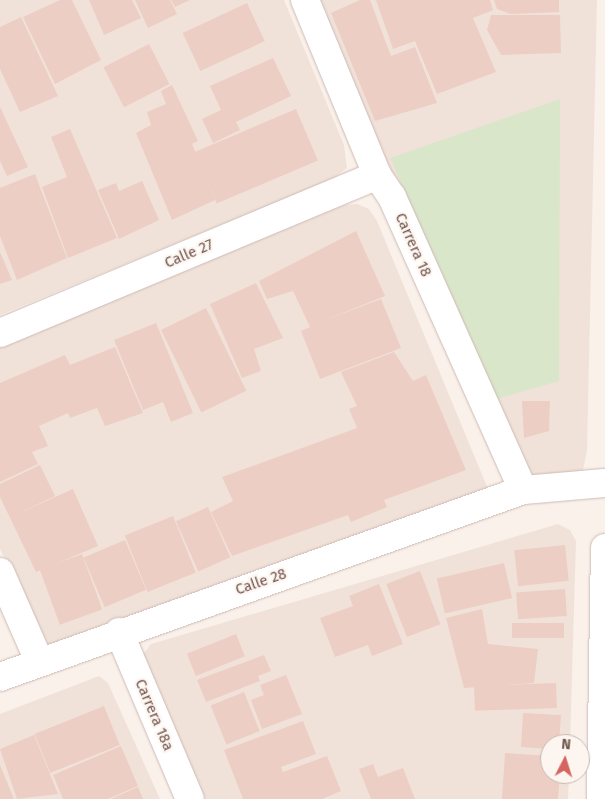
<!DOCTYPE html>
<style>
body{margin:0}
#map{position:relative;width:605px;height:799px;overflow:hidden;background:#faf1ea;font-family:"Fira Sans",sans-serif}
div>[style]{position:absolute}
.residential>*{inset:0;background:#f1e2d9}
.green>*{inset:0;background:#dae6ca}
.building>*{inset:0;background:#eccec5;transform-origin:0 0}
.roads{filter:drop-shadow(0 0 1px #cdbab4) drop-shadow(0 0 1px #cdbab4)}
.minor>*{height:28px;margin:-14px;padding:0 14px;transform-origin:14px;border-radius:14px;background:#fff}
span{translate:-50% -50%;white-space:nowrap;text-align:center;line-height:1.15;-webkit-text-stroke:4.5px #fdf6f0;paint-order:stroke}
.street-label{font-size:15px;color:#725650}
.north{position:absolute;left:540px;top:734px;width:50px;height:50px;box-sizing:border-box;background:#fdf6f0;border:1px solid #c5b6b0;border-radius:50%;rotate:5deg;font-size:14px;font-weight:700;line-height:20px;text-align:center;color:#725650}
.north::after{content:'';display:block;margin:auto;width:18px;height:22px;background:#d4655f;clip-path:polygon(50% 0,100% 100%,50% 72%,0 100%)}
</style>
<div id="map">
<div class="residential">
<i style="clip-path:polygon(0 0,284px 0,344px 145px,347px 168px,331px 180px,0 315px)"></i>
<i style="clip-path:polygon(312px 0,597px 0,587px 450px,582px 475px,533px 492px)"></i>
<i style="clip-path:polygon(357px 204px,369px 209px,377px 221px,488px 489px,49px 646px,0 549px,0 345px,344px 205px)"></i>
<i style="clip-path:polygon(558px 524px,570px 530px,576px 541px,570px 744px,550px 744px,550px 774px,569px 774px,568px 799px,205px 799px,144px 663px,144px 653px,151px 644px)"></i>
<i style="clip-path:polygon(99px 676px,108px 683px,160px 799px,0 799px,0 714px)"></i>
</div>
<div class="green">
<i style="clip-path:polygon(560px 99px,559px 381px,497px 399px,390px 158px)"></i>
</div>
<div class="building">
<i style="clip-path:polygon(60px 0,72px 0,101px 60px,55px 84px,23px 17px)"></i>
<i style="clip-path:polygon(89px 0,132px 0,141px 18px,104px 35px)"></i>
<i style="clip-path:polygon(135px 0,170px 0,177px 14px,148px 28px)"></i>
<i style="clip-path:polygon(171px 0,190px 0,175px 7px)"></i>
<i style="clip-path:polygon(360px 0,370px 0,391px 56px,415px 47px,437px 103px,375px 121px,331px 13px)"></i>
<i style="clip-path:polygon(376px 0,490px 0,493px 10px,473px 18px,496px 72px,437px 94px,415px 41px,393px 49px)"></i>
<i style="clip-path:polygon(494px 0,559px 0,559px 12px,511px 14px,497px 9px)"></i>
<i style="left:247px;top:3px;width:42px;height:71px;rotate:65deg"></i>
<i style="clip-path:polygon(491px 15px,560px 15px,561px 53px,501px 55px,487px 30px)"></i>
<i style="clip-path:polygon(21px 17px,58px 96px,20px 112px,0 69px,0 27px)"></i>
<i style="left:149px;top:44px;width:45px;height:51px;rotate:63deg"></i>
<i style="clip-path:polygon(273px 58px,291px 96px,236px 122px,240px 130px,213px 143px,202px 119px,221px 110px,210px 86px)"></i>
<i style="clip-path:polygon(172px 85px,198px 141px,192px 144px,215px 200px,172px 220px,136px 133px,151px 125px,147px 112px,166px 104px,161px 91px)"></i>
<i style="clip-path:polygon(0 107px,28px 167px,7px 176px,0 161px)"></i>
<i style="left:296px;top:109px;width:56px;height:110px;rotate:67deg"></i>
<i style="clip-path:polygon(70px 129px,117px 238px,68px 258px,42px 187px,67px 177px,51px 137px)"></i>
<i style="clip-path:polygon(35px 174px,67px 258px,17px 280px,0 236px,0 188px)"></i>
<i style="clip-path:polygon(142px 181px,159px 220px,119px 239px,98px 190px,116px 183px,119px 191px)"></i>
<i style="clip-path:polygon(356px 231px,385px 296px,320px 322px,381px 299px,401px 348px,320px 379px,301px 331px,310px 327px,293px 291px,267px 299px,259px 281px)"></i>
<i style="clip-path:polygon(0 252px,12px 280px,0 284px)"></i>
<i style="clip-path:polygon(256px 283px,283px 338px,254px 349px,261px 371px,242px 378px,210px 304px)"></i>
<i style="left:206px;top:308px;width:92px;height:50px;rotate:64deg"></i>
<i style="clip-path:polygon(156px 323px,193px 413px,171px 422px,163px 402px,143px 410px,114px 340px)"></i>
<i style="clip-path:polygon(115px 347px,143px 413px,105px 426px,97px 408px,70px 418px,68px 413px,39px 426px,48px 446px,32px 452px,38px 464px,0 482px,0 445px,6px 443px,0 445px,0 383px,65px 355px,70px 365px)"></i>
<i style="clip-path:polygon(394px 352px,413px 381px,426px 375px,466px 470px,384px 500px,387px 507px,351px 522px,348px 515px,232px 556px,211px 512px,233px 501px,222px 477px,357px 428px,349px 409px,357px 406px,341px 372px)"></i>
<i style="clip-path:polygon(522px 401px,550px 401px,549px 431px,524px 438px)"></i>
<i style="clip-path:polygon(40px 465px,55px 496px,15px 515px,73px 489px,98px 546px,36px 572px,0 497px,0 484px)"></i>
<i style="left:208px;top:507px;width:55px;height:35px;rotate:66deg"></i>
<i style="left:173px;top:516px;width:61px;height:52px;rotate:68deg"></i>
<i style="left:125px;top:540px;width:54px;height:45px;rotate:67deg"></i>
<i style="left:565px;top:545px;width:36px;height:51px;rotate:84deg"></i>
<i style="left:82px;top:554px;width:59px;height:45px;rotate:70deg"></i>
<i style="left:504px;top:563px;width:36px;height:69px;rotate:77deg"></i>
<i style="left:420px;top:571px;width:57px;height:36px;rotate:69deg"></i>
<i style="clip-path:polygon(379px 584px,403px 644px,372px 656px,368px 645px,335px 657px,320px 618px,353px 606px,349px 596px)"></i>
<i style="left:565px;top:589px;width:27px;height:49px;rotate:86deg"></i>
<i style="clip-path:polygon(482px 609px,488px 644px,538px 649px,534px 683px,464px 688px,446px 618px)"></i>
<i style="left:564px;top:623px;width:15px;height:52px;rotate:90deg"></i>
<i style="left:236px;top:634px;width:24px;height:53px;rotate:68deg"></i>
<i style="clip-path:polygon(264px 655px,271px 671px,258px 676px,260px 681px,206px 702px,197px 680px)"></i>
<i style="clip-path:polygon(286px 675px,302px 714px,262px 729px,251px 700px,264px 695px,260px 685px)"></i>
<i style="left:556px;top:683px;width:25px;height:82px;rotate:88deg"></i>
<i style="left:244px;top:692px;width:42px;height:36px;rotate:68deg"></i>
<i style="left:104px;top:706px;width:42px;height:75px;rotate:68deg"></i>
<i style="clip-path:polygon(523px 713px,561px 715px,559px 744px,550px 744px,550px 749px,521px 747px)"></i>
<i style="clip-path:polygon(303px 721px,316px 754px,281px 767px,283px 772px,327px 756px,341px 791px,322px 799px,243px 799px,224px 750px)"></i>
<i style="clip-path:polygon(34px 735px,58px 794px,17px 799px,0 749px)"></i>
<i style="clip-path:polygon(121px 746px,138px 786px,108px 799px,63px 799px,53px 775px)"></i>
<i style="clip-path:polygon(505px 753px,550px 756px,550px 774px,560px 774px,558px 799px,502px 799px)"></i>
<i style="clip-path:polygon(373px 764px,378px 777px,403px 768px,415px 799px,371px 799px,359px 769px)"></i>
<i style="clip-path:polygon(0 765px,14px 799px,0 799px)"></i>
<i style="clip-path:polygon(138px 787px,143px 799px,111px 799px)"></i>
</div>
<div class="roads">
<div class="minor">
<i style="left:305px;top:0;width:189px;rotate:67.6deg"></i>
<i style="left:377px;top:175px;width:27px;rotate:56deg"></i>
<i style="left:392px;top:197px;width:321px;rotate:65.9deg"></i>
<i style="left:0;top:333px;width:409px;rotate:-22.7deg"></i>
<i style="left:0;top:572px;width:97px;rotate:66.3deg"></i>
<i style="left:119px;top:632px;width:181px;rotate:67deg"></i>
<i style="left:0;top:677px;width:555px;rotate:-19.67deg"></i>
<i style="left:523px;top:490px;width:82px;rotate:-4.9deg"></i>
<i style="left:601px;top:799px;width:251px;rotate:-89.1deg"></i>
</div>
</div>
<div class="street-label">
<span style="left:413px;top:245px;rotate:66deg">Carrera 18</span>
<span style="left:189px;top:254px;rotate:-23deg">Calle 27</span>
<span style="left:261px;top:582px;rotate:-19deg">Calle 28</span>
<span style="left:154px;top:715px;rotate:67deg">Carrera 18a</span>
</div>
<div class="north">N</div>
</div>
